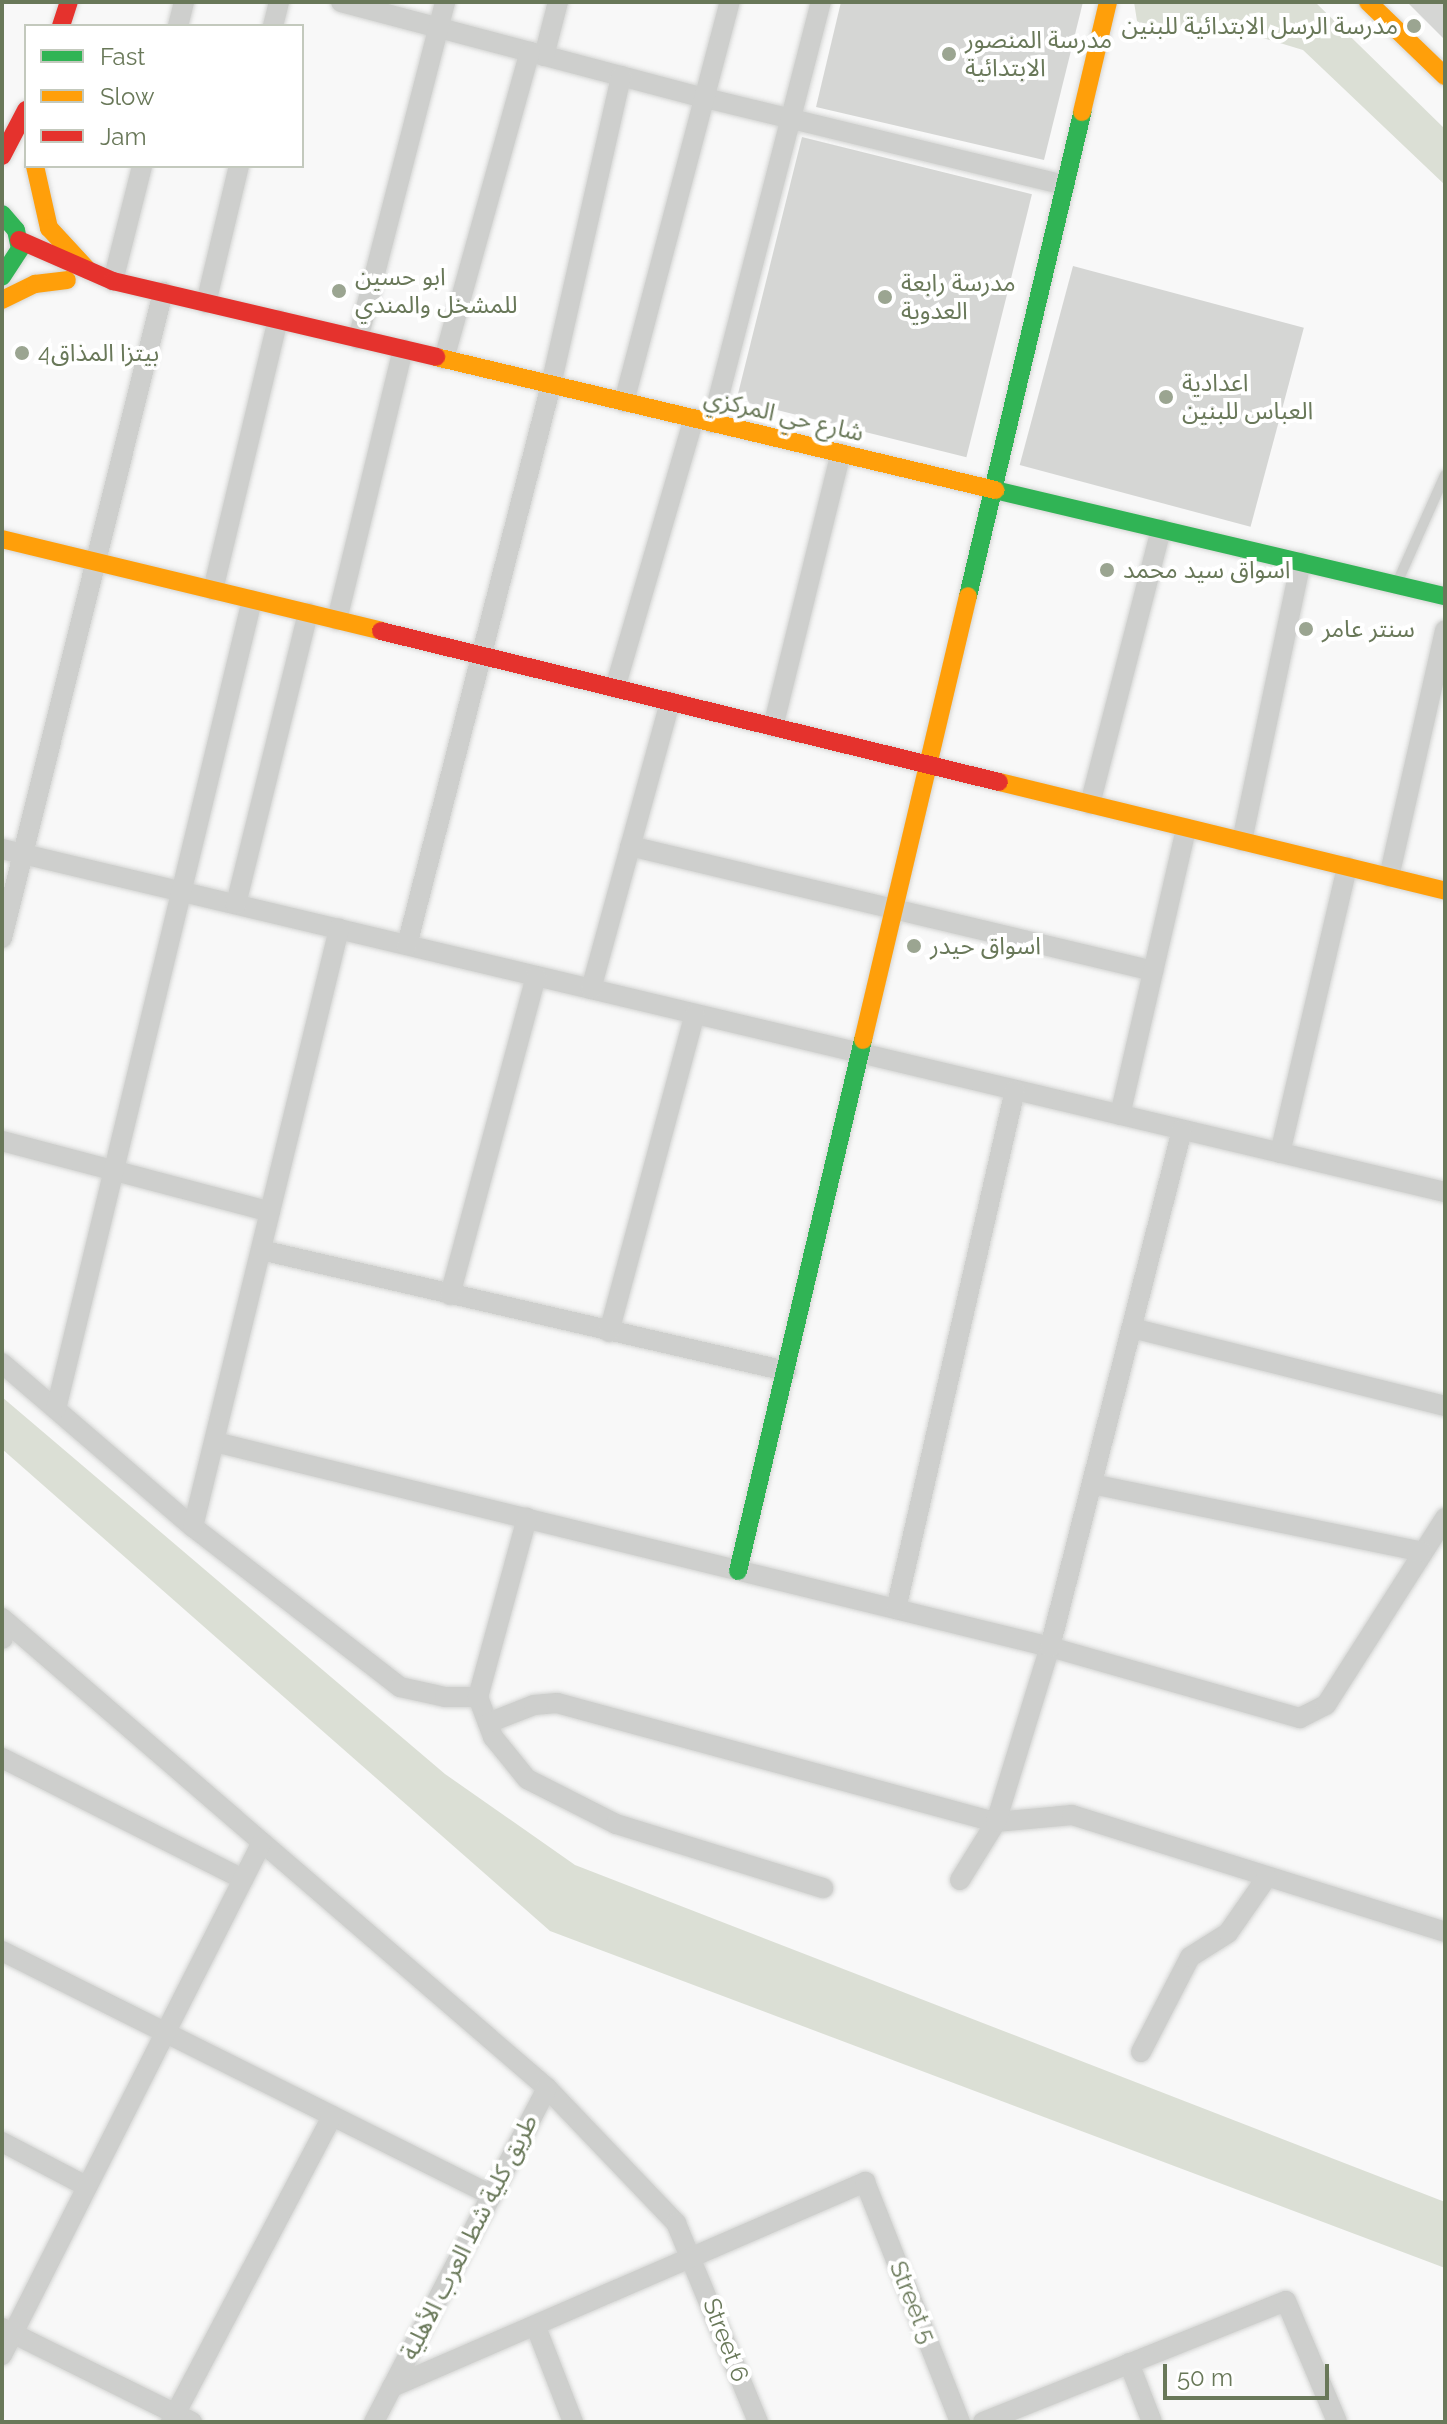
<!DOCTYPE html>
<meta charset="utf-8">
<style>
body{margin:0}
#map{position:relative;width:1447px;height:2424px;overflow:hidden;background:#f8f8f8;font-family:Raleway,"Noto Sans Arabic",sans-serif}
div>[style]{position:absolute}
.water>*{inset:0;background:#dbdfd5}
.building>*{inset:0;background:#d5d6d4;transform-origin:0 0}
.roads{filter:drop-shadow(0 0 2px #d4d5d3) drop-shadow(0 0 2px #d4d5d3)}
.lane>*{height:10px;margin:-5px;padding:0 5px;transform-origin:5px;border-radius:5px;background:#cecfcd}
.street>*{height:20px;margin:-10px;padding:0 10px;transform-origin:10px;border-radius:10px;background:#cecfcd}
.fast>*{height:18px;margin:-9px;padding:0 9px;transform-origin:9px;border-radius:9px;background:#30b455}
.slow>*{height:18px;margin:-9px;padding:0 9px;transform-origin:9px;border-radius:9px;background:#ff9f0a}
.jam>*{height:18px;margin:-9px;padding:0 9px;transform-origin:9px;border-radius:9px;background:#e5322d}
.dots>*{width:22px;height:22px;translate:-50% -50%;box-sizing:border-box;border:4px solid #fff;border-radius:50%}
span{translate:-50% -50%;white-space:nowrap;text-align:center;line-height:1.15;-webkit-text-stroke:8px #fff;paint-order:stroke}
.poi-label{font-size:24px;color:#697859}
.right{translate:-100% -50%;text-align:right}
.left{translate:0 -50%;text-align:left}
.street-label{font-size:24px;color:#697859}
.frame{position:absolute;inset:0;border:4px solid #697859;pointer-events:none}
.legend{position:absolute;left:24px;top:24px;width:280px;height:144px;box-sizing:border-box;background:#fff;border:2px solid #c3c9bd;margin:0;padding:10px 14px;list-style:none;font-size:24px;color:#697859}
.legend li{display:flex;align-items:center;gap:16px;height:40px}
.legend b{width:40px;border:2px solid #c3c9bd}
.scale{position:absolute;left:1163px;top:2364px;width:166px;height:36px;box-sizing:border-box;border:4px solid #697859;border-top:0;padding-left:10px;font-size:24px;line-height:28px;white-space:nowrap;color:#697859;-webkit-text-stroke:6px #fff;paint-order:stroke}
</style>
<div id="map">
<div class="water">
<i style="clip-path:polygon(1134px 2px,1315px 2px,1445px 129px,1445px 185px,1303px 50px,1233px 29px,1147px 27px,1137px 21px)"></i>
<i style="clip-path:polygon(2px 1397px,445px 1774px,575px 1865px,1445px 2202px,1445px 2268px,550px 1931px,2px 1449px)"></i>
</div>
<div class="building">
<i style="clip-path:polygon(841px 2px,1083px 2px,1044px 160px,816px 107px)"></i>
<i style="clip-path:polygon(1407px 2px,1445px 2px,1445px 40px)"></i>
<i style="left:802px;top:137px;width:237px;height:271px;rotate:14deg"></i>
<i style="left:1073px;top:266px;width:239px;height:206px;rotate:15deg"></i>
</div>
<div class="roads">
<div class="lane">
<i style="left:1397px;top:583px;width:118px;rotate:-66deg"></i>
</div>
<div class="street">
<i style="left:341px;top:2px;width:376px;rotate:14.8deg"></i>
<i style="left:705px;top:98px;width:370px;rotate:13.6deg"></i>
<i style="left:178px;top:26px;width:25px;rotate:-76deg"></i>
<i style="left:273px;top:26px;width:25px;rotate:-76deg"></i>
<i style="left:544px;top:56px;width:56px;rotate:-75.5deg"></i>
<i style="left:113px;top:281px;width:119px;rotate:-75.8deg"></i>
<i style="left:206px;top:303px;width:141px;rotate:-76.5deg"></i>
<i style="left:358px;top:339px;width:348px;rotate:-75.5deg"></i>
<i style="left:444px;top:359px;width:319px;rotate:-74.4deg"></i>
<i style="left:624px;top:402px;width:414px;rotate:-75.2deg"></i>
<i style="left:712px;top:423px;width:435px;rotate:-75.5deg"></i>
<i style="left:213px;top:590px;width:278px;rotate:-76.5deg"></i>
<i style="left:337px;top:620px;width:279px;rotate:-76.3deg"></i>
<i style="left:615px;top:688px;width:281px;rotate:-73.7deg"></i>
<i style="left:773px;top:727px;width:282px;rotate:-76.1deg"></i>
<i style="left:1090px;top:804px;width:284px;rotate:-75.5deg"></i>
<i style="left:1242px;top:841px;width:285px;rotate:-78.1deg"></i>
<i style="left:630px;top:846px;width:538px;rotate:13.44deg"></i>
<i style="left:2px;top:849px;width:1483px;rotate:13.37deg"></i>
<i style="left:1389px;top:877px;width:253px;rotate:-77.2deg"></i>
<i style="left:236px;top:904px;width:300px;rotate:-76.1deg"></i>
<i style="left:2px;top:938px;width:666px;rotate:-76.01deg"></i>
<i style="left:407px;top:945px;width:578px;rotate:-75.58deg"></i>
<i style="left:551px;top:385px;width:317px;rotate:-77.2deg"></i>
<i style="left:591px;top:989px;width:298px;rotate:-74.6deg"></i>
<i style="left:1120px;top:1115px;width:294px;rotate:-77deg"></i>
<i style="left:2px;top:1141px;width:277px;rotate:14.8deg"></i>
<i style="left:1280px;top:1153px;width:294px;rotate:-76.8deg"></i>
<i style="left:261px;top:1250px;width:539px;rotate:12.98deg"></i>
<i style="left:450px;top:1295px;width:330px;rotate:-74.9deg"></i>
<i style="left:1132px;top:1328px;width:323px;rotate:14deg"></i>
<i style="left:609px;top:1332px;width:329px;rotate:-74.9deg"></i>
<i style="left:2px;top:1363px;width:252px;rotate:40.7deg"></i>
<i style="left:193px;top:1527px;width:262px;rotate:37.7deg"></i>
<i style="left:400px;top:1687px;width:46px;rotate:12.5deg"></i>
<i style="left:445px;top:1697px;width:33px"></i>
<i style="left:478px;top:1697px;width:43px;rotate:69.4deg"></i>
<i style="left:493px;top:1737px;width:54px;rotate:51deg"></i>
<i style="left:527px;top:1779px;width:100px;rotate:26.8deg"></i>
<i style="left:616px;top:1824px;width:217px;rotate:17.2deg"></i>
<i style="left:56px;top:1409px;width:832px;rotate:-76.38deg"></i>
<i style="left:215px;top:1442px;width:860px;rotate:13.79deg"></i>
<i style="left:1050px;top:1647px;width:260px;rotate:15.9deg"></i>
<i style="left:1300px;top:1718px;width:29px;rotate:-27deg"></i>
<i style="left:1326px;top:1705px;width:222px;rotate:-57.5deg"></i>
<i style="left:1092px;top:1484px;width:337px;rotate:11.6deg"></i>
<i style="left:193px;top:1527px;width:616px;rotate:-76.28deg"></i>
<i style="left:896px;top:1609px;width:532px;rotate:-77.09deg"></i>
<i style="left:2px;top:1618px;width:720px;rotate:40.77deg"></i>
<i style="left:547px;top:2088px;width:187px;rotate:46.3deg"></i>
<i style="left:676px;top:2223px;width:215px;rotate:67.6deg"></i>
<i style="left:2px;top:1638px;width:1px;rotate:45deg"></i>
<i style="left:478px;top:1697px;width:186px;rotate:-74.7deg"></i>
<i style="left:488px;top:1723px;width:49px;rotate:-21.4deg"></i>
<i style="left:534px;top:1705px;width:23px;rotate:-5deg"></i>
<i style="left:557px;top:1703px;width:455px;rotate:15.2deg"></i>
<i style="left:996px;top:1822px;width:76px;rotate:-5.3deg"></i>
<i style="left:1072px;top:1815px;width:391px;rotate:17.4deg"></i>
<i style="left:2px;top:1758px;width:270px;rotate:26.7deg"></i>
<i style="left:960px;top:1880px;width:68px;rotate:-58.2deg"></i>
<i style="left:996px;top:1822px;width:183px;rotate:-72.9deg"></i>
<i style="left:1050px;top:1647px;width:534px;rotate:-75.68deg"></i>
<i style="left:2px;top:1951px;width:546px;rotate:26.52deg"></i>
<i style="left:1141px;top:2052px;width:107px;rotate:-62.7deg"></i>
<i style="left:1190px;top:1957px;width:45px;rotate:-32.3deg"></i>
<i style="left:1228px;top:1933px;width:68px;rotate:-55.1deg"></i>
<i style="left:2px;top:2142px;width:95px;rotate:27.6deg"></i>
<i style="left:536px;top:2327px;width:102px;rotate:68.7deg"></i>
<i style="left:2px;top:2328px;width:212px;rotate:26.3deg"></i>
<i style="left:2px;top:2355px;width:575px;rotate:-63.12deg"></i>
<i style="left:1129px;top:2363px;width:63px;rotate:68.7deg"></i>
<i style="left:392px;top:2387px;width:516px;rotate:-23.43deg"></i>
<i style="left:865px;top:2182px;width:258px;rotate:68.4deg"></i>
<i style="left:171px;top:2422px;width:346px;rotate:-62.2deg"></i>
<i style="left:374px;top:2422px;width:376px;rotate:-62.6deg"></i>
<i style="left:983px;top:2422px;width:326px;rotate:-21.8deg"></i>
<i style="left:1286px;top:2301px;width:131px;rotate:67.1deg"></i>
</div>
<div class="fast">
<i style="left:2px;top:214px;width:21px;rotate:49deg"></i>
<i style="left:16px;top:230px;width:19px;rotate:78deg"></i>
<i style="left:20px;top:249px;width:33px;rotate:123deg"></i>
<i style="left:995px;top:490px;width:462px;rotate:13.3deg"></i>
<i style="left:968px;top:596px;width:497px;rotate:-76.7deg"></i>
<i style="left:738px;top:1571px;width:546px;rotate:-76.75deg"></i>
</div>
<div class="slow">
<i style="left:1368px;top:2px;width:107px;rotate:43.9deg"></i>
<i style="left:1082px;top:112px;width:113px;rotate:-76.7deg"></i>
<i style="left:35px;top:166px;width:64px;rotate:77.3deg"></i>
<i style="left:49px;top:228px;width:57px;rotate:47.1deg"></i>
<i style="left:2px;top:300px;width:37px;rotate:-26deg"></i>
<i style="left:35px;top:284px;width:32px;rotate:-7deg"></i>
<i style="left:436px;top:357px;width:575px;rotate:13.38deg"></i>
<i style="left:2px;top:539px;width:390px;rotate:13.6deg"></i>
<i style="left:999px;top:782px;width:459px;rotate:13.7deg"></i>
<i style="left:863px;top:1040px;width:456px;rotate:-76.7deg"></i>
</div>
<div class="jam">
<i style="left:61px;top:26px;width:25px;rotate:-72deg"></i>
<i style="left:2px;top:156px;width:52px;rotate:-62.4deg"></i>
<i style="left:19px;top:240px;width:103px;rotate:23.6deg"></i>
<i style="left:113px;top:281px;width:332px;rotate:13.2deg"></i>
<i style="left:381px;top:631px;width:636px;rotate:13.73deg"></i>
</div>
</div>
<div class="dots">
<i style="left:1414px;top:26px;background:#9ba591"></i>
<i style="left:949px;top:54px;background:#9ba591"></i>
<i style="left:339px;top:291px;background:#9ba591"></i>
<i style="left:885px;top:297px;background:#9ba591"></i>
<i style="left:22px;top:353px;background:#9ba591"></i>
<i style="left:1166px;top:397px;background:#9ba591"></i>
<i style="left:1107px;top:570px;background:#9ba591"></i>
<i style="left:1306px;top:629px;background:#9ba591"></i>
<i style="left:914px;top:946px;background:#9ba591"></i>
</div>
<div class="poi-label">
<span class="right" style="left:1398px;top:26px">مدرسة الرسل الابتدائية للبنين</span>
<span class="left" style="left:965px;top:54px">مدرسة المنصور<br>الابتدائية</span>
<span class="left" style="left:355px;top:291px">ابو حسين<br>للمشخل والمندي</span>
<span class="left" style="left:901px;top:297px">مدرسة رابعة<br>العدوية</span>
<span class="left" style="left:38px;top:353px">بيتزا المذاق4</span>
<span class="left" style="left:1182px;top:397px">اعدادية<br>العباس للبنين</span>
<span class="left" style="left:1123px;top:570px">اسواق سيد محمد</span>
<span class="left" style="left:1322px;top:629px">سنتر عامر</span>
<span class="left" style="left:930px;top:946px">اسواق حيدر</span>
</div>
<div class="street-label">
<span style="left:784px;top:415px;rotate:13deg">شارع حي المركزي</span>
<span style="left:469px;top:2237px;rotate:-63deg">طريق كلية شط العرب الأهلية</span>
<span style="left:913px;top:2302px;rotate:68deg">Street 5</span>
<span style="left:726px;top:2340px;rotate:69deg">Street 6</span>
</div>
<div class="frame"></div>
<ul class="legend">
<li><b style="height:10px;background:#30b455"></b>Fast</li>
<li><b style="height:10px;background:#ff9f0a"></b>Slow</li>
<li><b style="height:10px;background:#e5322d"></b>Jam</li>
</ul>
<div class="scale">50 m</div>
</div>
